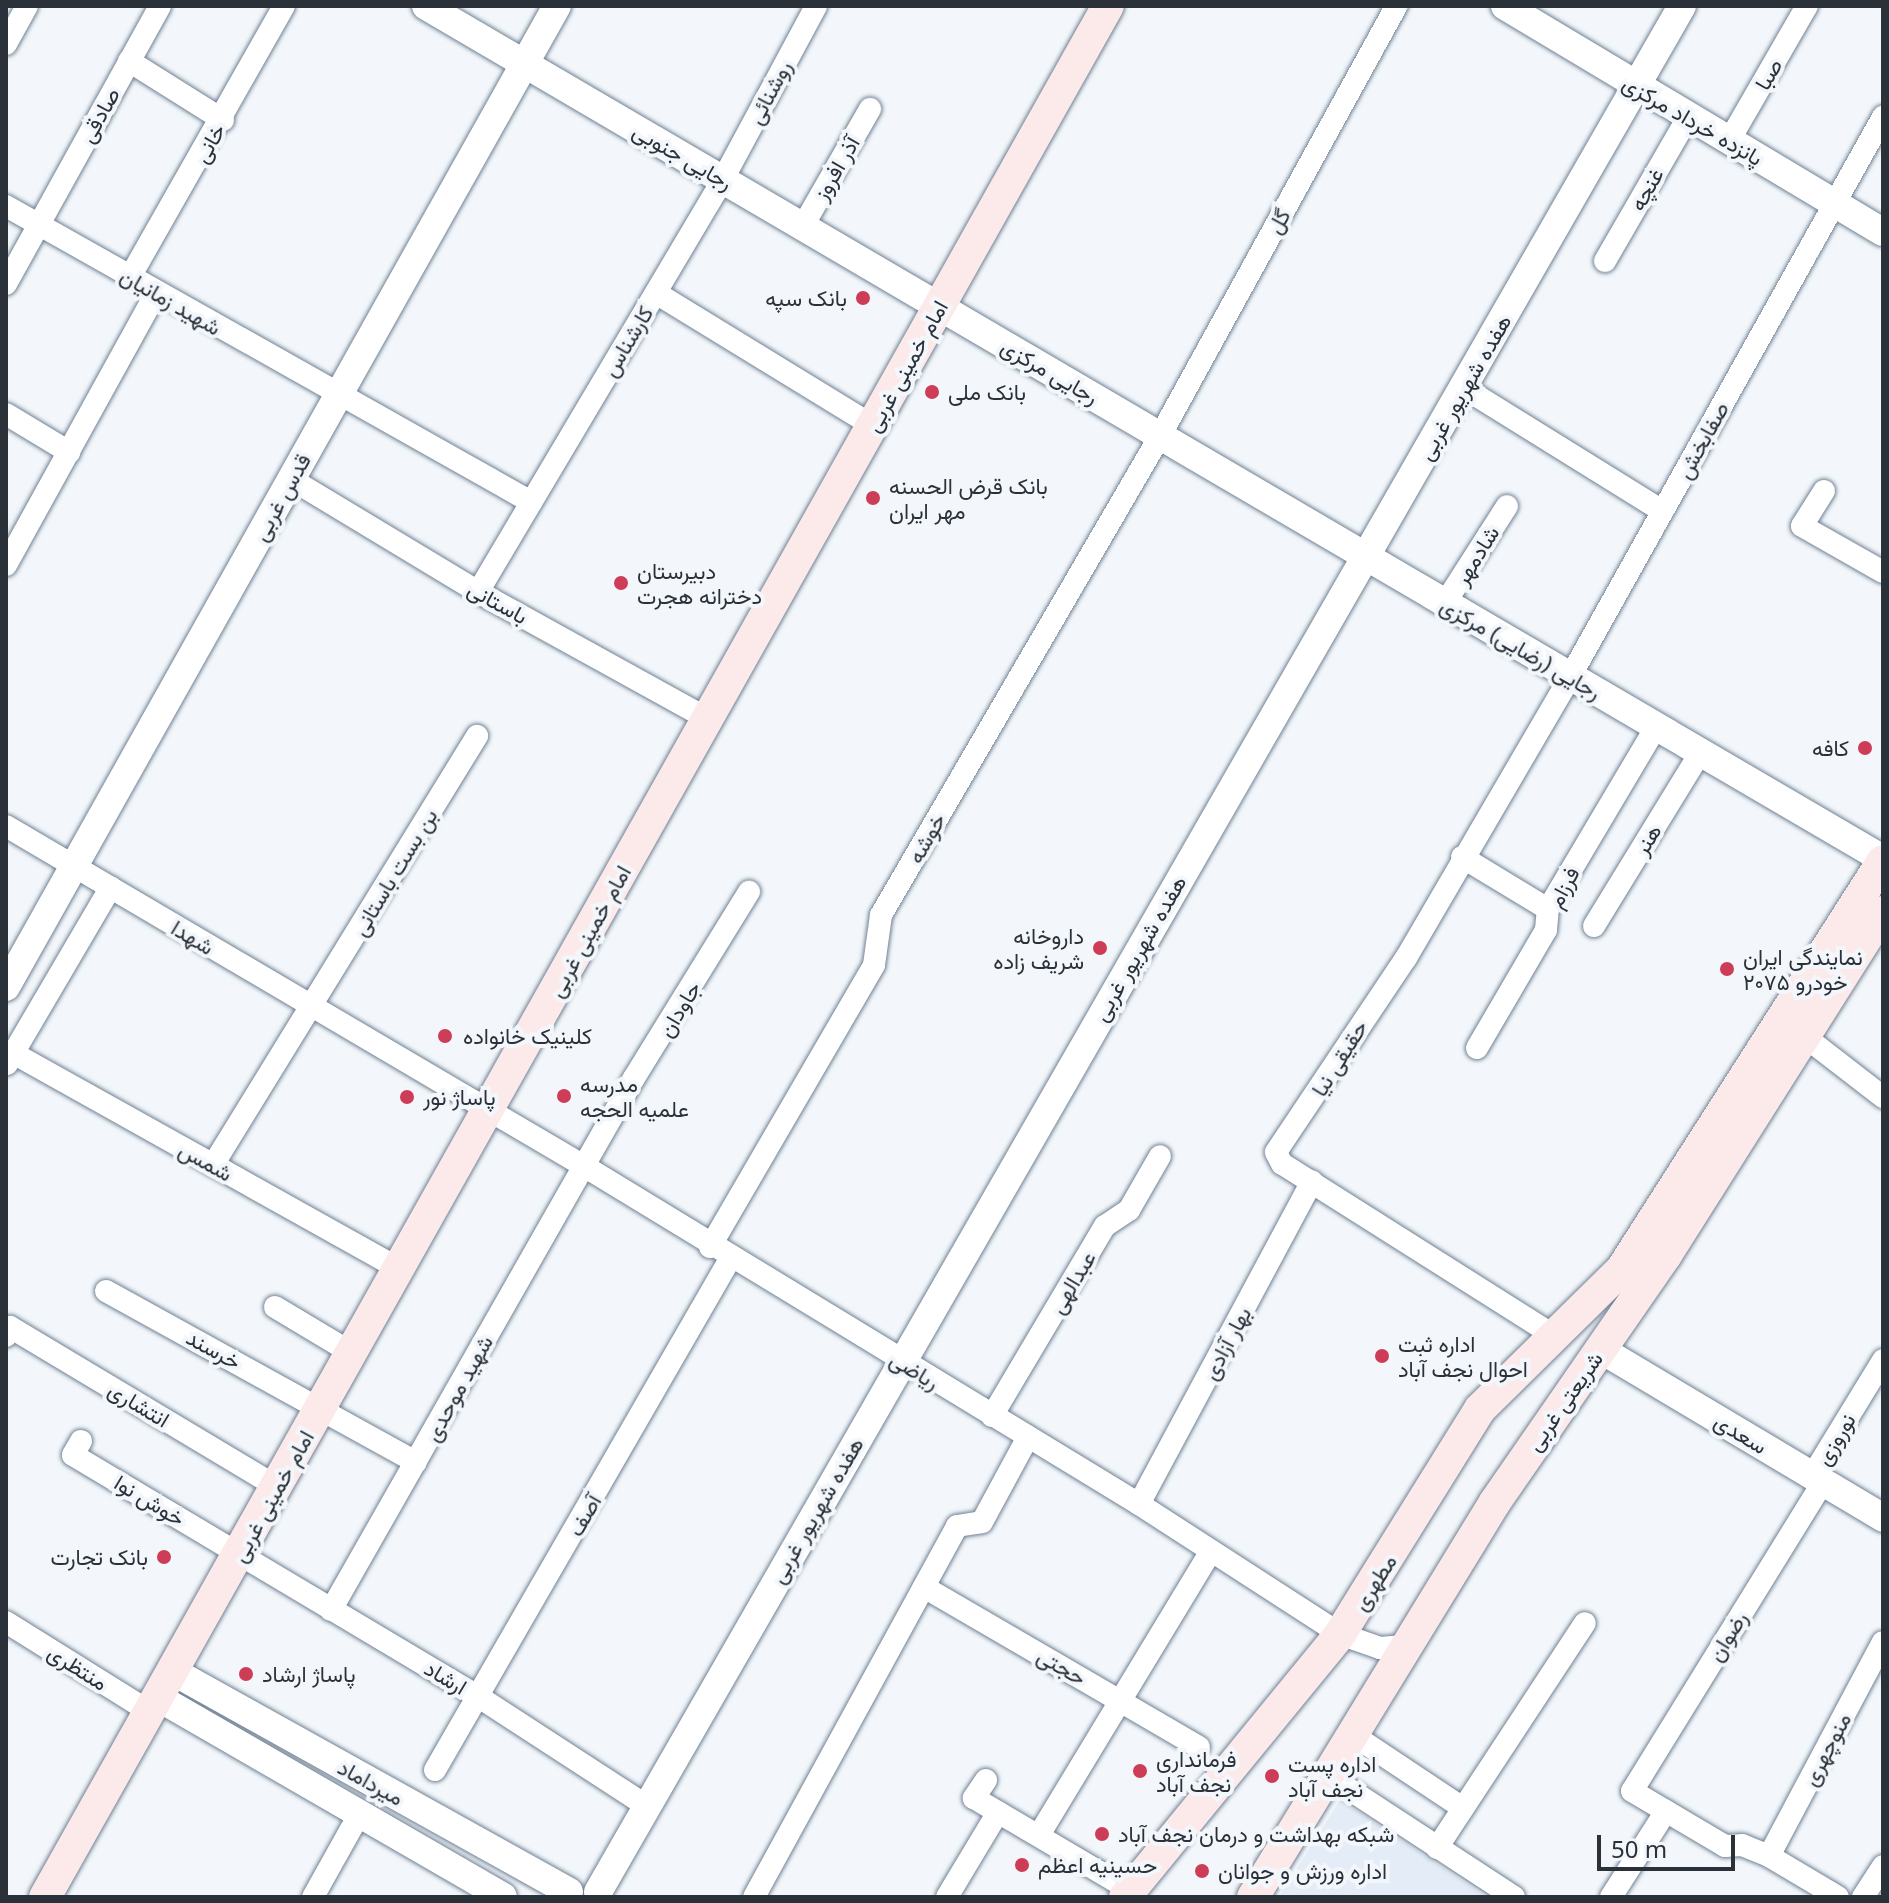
<!DOCTYPE html>
<meta charset="utf-8">
<style>
body{margin:0}
#map{position:relative;width:1889px;height:1903px;overflow:hidden;background:#f3f7fb;font-family:"Noto Sans",Vazirmatn,sans-serif}
div>[style]{position:absolute}
.built>*{inset:0;background:#e3ecf7}
.roads{filter:drop-shadow(0 0 2px #708194) drop-shadow(0 0 2px #708194)}
.minor>*{height:22px;margin:-11px;padding:0 11px;transform-origin:11px;border-radius:11px;background:#fff}
.tertiary>*{height:28px;margin:-14px;padding:0 14px;transform-origin:14px;border-radius:14px;background:#fff}
.secondary>*{height:32px;margin:-16px;padding:0 16px;transform-origin:16px;border-radius:16px;background:#fceaeb}
.dots>*{width:22px;height:22px;translate:-50% -50%;box-sizing:border-box;border:4px solid #f3f7fb;border-radius:50%}
span{translate:-50% -50%;white-space:nowrap;text-align:center;line-height:1.15;-webkit-text-stroke:8px #f3f7fb;paint-order:stroke}
.street-label{font-size:22px;color:#2a3139}
.poi-label{font-size:22px;color:#2a3139}
.right{translate:-100% -50%;text-align:right}
.left{translate:0 -50%;text-align:left}
.frame{position:absolute;inset:0;border:8px solid #2a3139;pointer-events:none}
.scale{position:absolute;left:1597px;top:1835px;width:138px;height:36px;box-sizing:border-box;border:4px solid #2a3139;border-top:0;padding-left:10px;font-size:24px;line-height:28px;white-space:nowrap;color:#2a3139;-webkit-text-stroke:6px #f3f7fb;paint-order:stroke}
</style>
<div id="map">
<div class="built">
<i style="clip-path:polygon(1340px 1800px,1487px 1897px,1279px 1897px)"></i>
</div>
<div class="roads">
<div class="minor">
<i style="left:6px;top:44px;width:43px;rotate:-61.1deg"></i>
<i style="left:129px;top:61px;width:111px;rotate:32.1deg"></i>
<i style="left:1729px;top:141px;width:156px;rotate:-60deg"></i>
<i style="left:6px;top:206px;width:603px;rotate:29.41deg"></i>
<i style="left:803px;top:226px;width:135px;rotate:-60.2deg"></i>
<i style="left:1605px;top:261px;width:166px;rotate:-60deg"></i>
<i style="left:130px;top:277px;width:312px;rotate:-60.4deg"></i>
<i style="left:6px;top:284px;width:318px;rotate:-61deg"></i>
<i style="left:656px;top:293px;width:255px;rotate:31.5deg"></i>
<i style="left:1464px;top:388px;width:233px;rotate:31.8deg"></i>
<i style="left:6px;top:414px;width:74px;rotate:31.1deg"></i>
<i style="left:291px;top:479px;width:218px;rotate:31.1deg"></i>
<i style="left:478px;top:592px;width:263px;rotate:28.9deg"></i>
<i style="left:1824px;top:491px;width:41px;rotate:122.2deg"></i>
<i style="left:1802px;top:526px;width:93px;rotate:29.6deg"></i>
<i style="left:6px;top:565px;width:311px;rotate:-61.1deg"></i>
<i style="left:478px;top:592px;width:480px;rotate:-59.3deg"></i>
<i style="left:723px;top:179px;width:196px;rotate:-61.7deg"></i>
<i style="left:1445px;top:603px;width:115px;rotate:-57.4deg"></i>
<i style="left:6px;top:826px;width:671px;rotate:30.47deg"></i>
<i style="left:584px;top:1166px;width:650px;rotate:31.34deg"></i>
<i style="left:1139px;top:1504px;width:239px;rotate:32.9deg"></i>
<i style="left:1340px;top:1634px;width:42px;rotate:19.3deg"></i>
<i style="left:1380px;top:1648px;width:21px;rotate:-5deg"></i>
<i style="left:1401px;top:1646px;width:15px;rotate:-37deg"></i>
<i style="left:1462px;top:857px;width:100px;rotate:31.2deg"></i>
<i style="left:1594px;top:926px;width:203px;rotate:-58.5deg"></i>
<i style="left:1804px;top:1036px;width:100px;rotate:37.7deg"></i>
<i style="left:1477px;top:1048px;width:137px;rotate:-59.7deg"></i>
<i style="left:1546px;top:930px;width:21px;rotate:-85deg"></i>
<i style="left:1548px;top:909px;width:212px;rotate:-59.3deg"></i>
<i style="left:13px;top:1053px;width:442px;rotate:29.2deg"></i>
<i style="left:7px;top:1064px;width:205px;rotate:-59.6deg"></i>
<i style="left:213px;top:1165px;width:504px;rotate:-58.39deg"></i>
<i style="left:710px;top:1247px;width:326px;rotate:-59.8deg"></i>
<i style="left:874px;top:965px;width:50px;rotate:-82deg"></i>
<i style="left:881px;top:915px;width:554px;rotate:-59.78deg"></i>
<i style="left:1160px;top:436px;width:491px;rotate:-61.2deg"></i>
<i style="left:106px;top:1291px;width:354px;rotate:28.9deg"></i>
<i style="left:275px;top:1307px;width:90px;rotate:30.9deg"></i>
<i style="left:1553px;top:1335px;width:320px;rotate:-147.7deg"></i>
<i style="left:1282px;top:1164px;width:13px;rotate:-117deg"></i>
<i style="left:1276px;top:1152px;width:234px;rotate:-56.2deg"></i>
<i style="left:1406px;top:958px;width:325px;rotate:-59.7deg"></i>
<i style="left:1570px;top:677px;width:642px;rotate:-60.8deg"></i>
<i style="left:6px;top:1336px;width:10px;rotate:-66deg"></i>
<i style="left:10px;top:1327px;width:311px;rotate:30.9deg"></i>
<i style="left:992px;top:1416px;width:221px;rotate:-59.3deg"></i>
<i style="left:1105px;top:1226px;width:29px;rotate:-34deg"></i>
<i style="left:1129px;top:1210px;width:62px;rotate:-60.1deg"></i>
<i style="left:81px;top:1441px;width:16px;rotate:120deg"></i>
<i style="left:73px;top:1455px;width:473px;rotate:30.8deg"></i>
<i style="left:479px;top:1697px;width:200px;rotate:33deg"></i>
<i style="left:1812px;top:1476px;width:136px;rotate:-58.5deg"></i>
<i style="left:1823px;top:1482px;width:363px;rotate:121.7deg"></i>
<i style="left:1632px;top:1791px;width:108px;rotate:30.6deg"></i>
<i style="left:1725px;top:1846px;width:17px;rotate:-3deg"></i>
<i style="left:1742px;top:1845px;width:29px;rotate:22deg"></i>
<i style="left:1769px;top:1856px;width:80px;rotate:30.7deg"></i>
<i style="left:1139px;top:1504px;width:366px;rotate:-61.8deg"></i>
<i style="left:924px;top:1587px;width:318px;rotate:30.2deg"></i>
<i style="left:331px;top:1610px;width:612px;rotate:-60.34deg"></i>
<i style="left:634px;top:1078px;width:219px;rotate:-58.3deg"></i>
<i style="left:6px;top:1622px;width:170px;rotate:32deg"></i>
<i style="left:1353px;top:1735px;width:132px;rotate:33.6deg"></i>
<i style="left:435px;top:1770px;width:590px;rotate:-60deg"></i>
<i style="left:1329px;top:1776px;width:221px;rotate:33.2deg"></i>
<i style="left:986px;top:1780px;width:22px;rotate:124deg"></i>
<i style="left:974px;top:1798px;width:181px;rotate:30.5deg"></i>
<i style="left:1039px;top:1835px;width:332px;rotate:-58.8deg"></i>
<i style="left:1437px;top:1848px;width:269px;rotate:-56.7deg"></i>
<i style="left:1769px;top:1856px;width:242px;rotate:-62deg"></i>
<i style="left:313px;top:1897px;width:96px;rotate:-60.8deg"></i>
<i style="left:754px;top:1897px;width:423px;rotate:-61.3deg"></i>
<i style="left:957px;top:1526px;width:25px;rotate:-9deg"></i>
<i style="left:982px;top:1522px;width:97px;rotate:-61.6deg"></i>
<i style="left:947px;top:1897px;width:99px;rotate:-59deg"></i>
<i style="left:1611px;top:1897px;width:102px;rotate:-57.4deg"></i>
<i style="left:1863px;top:1897px;width:37px;rotate:-57deg"></i>
</div>
<div class="tertiary">
<i style="left:426px;top:6px;width:1688px;rotate:30.35deg"></i>
<i style="left:1505px;top:6px;width:440px;rotate:30.9deg"></i>
<i style="left:6px;top:987px;width:1125px;rotate:-60.68deg"></i>
<i style="left:1600px;top:1349px;width:330px;rotate:30.8deg"></i>
<i style="left:174px;top:1672px;width:452px;rotate:29.1deg"></i>
<i style="left:159px;top:1698px;width:397px;rotate:30deg"></i>
<i style="left:598px;top:1892px;width:2175px;rotate:-60.11deg"></i>
</div>
<div class="secondary">
<i style="left:45px;top:1897px;width:2169px;rotate:-60.66deg"></i>
<i style="left:1125px;top:1897px;width:340px;rotate:-50.7deg"></i>
<i style="left:1340px;top:1634px;width:265px;rotate:-58.1deg"></i>
<i style="left:1480px;top:1409px;width:199px;rotate:-44.6deg"></i>
<i style="left:1622px;top:1269px;width:484px;rotate:-57.4deg"></i>
<i style="left:1253px;top:1897px;width:463px;rotate:-58.5deg"></i>
<i style="left:1495px;top:1502px;width:300px;rotate:-55.3deg"></i>
<i style="left:1666px;top:1255px;width:406px;rotate:-57.7deg"></i>
</div>
</div>
<div class="dots">
<i style="left:863px;top:298px;background:#cd3d57"></i>
<i style="left:932px;top:392px;background:#cd3d57"></i>
<i style="left:873px;top:498px;background:#cd3d57"></i>
<i style="left:621px;top:583px;background:#cd3d57"></i>
<i style="left:1865px;top:748px;background:#cd3d57"></i>
<i style="left:1100px;top:948px;background:#cd3d57"></i>
<i style="left:1727px;top:969px;background:#cd3d57"></i>
<i style="left:445px;top:1036px;background:#cd3d57"></i>
<i style="left:564px;top:1096px;background:#cd3d57"></i>
<i style="left:407px;top:1097px;background:#cd3d57"></i>
<i style="left:1382px;top:1356px;background:#cd3d57"></i>
<i style="left:164px;top:1557px;background:#cd3d57"></i>
<i style="left:246px;top:1674px;background:#cd3d57"></i>
<i style="left:1140px;top:1771px;background:#cd3d57"></i>
<i style="left:1272px;top:1776px;background:#cd3d57"></i>
<i style="left:1102px;top:1834px;background:#cd3d57"></i>
<i style="left:1022px;top:1865px;background:#cd3d57"></i>
<i style="left:1202px;top:1871px;background:#cd3d57"></i>
</div>
<div class="street-label">
<span style="left:1768px;top:74px;rotate:-60deg">صبا</span>
<span style="left:769px;top:92px;rotate:-62deg">روشنائی</span>
<span style="left:99px;top:115px;rotate:-61deg">صادقی</span>
<span style="left:1693px;top:120px;rotate:30deg">پانزده خرداد مرکزی</span>
<span style="left:209px;top:143px;rotate:-60deg">خانی</span>
<span style="left:683px;top:156px;rotate:30deg">رجایی جنوبی</span>
<span style="left:836px;top:168px;rotate:-60deg">آذر افروز</span>
<span style="left:1646px;top:189px;rotate:-60deg">غنچه</span>
<span style="left:1278px;top:221px;rotate:-61deg">گل</span>
<span style="left:171px;top:301px;rotate:30deg">شهید زمانیان</span>
<span style="left:627px;top:341px;rotate:-59deg">کارشناس</span>
<span style="left:906px;top:366px;rotate:-61deg">امام خمینی غربی</span>
<span style="left:1050px;top:371px;rotate:30deg">رجایی مرکزی</span>
<span style="left:1464px;top:387px;rotate:-60deg">هفده شهریور غربی</span>
<span style="left:1702px;top:440px;rotate:-61deg">صفابخش</span>
<span style="left:281px;top:497px;rotate:-61deg">قدس غربی</span>
<span style="left:1476px;top:555px;rotate:-58deg">شادمهر</span>
<span style="left:498px;top:602px;rotate:29deg">باستانی</span>
<span style="left:1521px;top:648px;rotate:30deg">رجایی (رضایی) مرکزی</span>
<span style="left:926px;top:838px;rotate:-60deg">خوشه</span>
<span style="left:1647px;top:839px;rotate:-58deg">هنر</span>
<span style="left:394px;top:872px;rotate:-59deg">بن بست باستانی</span>
<span style="left:1563px;top:887px;rotate:-62deg">فرزام</span>
<span style="left:589px;top:931px;rotate:-61deg">امام خمینی غربی</span>
<span style="left:193px;top:937px;rotate:31deg">شهدا</span>
<span style="left:1139px;top:948px;rotate:-60deg">هفده شهریور غربی</span>
<span style="left:679px;top:1009px;rotate:-59deg">جاودان</span>
<span style="left:1339px;top:1058px;rotate:-58deg">حقیقی نیا</span>
<span style="left:206px;top:1161px;rotate:29deg">شمس</span>
<span style="left:1072px;top:1282px;rotate:-59deg">عبدالهی</span>
<span style="left:1226px;top:1343px;rotate:-62deg">بهار آزادی</span>
<span style="left:214px;top:1349px;rotate:29deg">خرسند</span>
<span style="left:915px;top:1370px;rotate:31deg">ریاضی</span>
<span style="left:458px;top:1388px;rotate:-61deg">شهید موحدی</span>
<span style="left:1564px;top:1401px;rotate:-55deg">شریعتی غربی</span>
<span style="left:139px;top:1404px;rotate:31deg">انتشاری</span>
<span style="left:1741px;top:1433px;rotate:31deg">سعدی</span>
<span style="left:1835px;top:1439px;rotate:-59deg">نوروزی</span>
<span style="left:272px;top:1496px;rotate:-61deg">امام خمینی غربی</span>
<span style="left:150px;top:1500px;rotate:31deg">خوش نوا</span>
<span style="left:816px;top:1510px;rotate:-60deg">هفده شهریور غربی</span>
<span style="left:584px;top:1515px;rotate:-60deg">آصف</span>
<span style="left:1374px;top:1582px;rotate:-57deg">مطهری</span>
<span style="left:1727px;top:1636px;rotate:-58deg">رضوان</span>
<span style="left:1062px;top:1666px;rotate:30deg">حجتی</span>
<span style="left:78px;top:1667px;rotate:32deg">منتظری</span>
<span style="left:446px;top:1677px;rotate:31deg">ارشاد</span>
<span style="left:1826px;top:1749px;rotate:-62deg">منوچهری</span>
<span style="left:371px;top:1782px;rotate:29deg">میرداماد</span>
</div>
<div class="poi-label">
<span class="right" style="left:847px;top:298px">بانک سپه</span>
<span class="left" style="left:948px;top:392px">بانک ملی</span>
<span class="left" style="left:889px;top:498px">بانک قرض الحسنه<br>مهر ایران</span>
<span class="left" style="left:637px;top:583px">دبیرستان<br>دخترانه هجرت</span>
<span class="right" style="left:1849px;top:748px">کافه</span>
<span class="right" style="left:1084px;top:948px">داروخانه<br>شریف زاده</span>
<span class="left" style="left:1743px;top:969px">نمایندگی ایران<br>خودرو ۲۰۷۵</span>
<span class="left" style="left:463px;top:1036px">کلینیک خانواده</span>
<span class="left" style="left:580px;top:1096px">مدرسه<br>علمیه الحجه</span>
<span class="left" style="left:423px;top:1097px">پاساژ نور</span>
<span class="left" style="left:1398px;top:1356px">اداره ثبت<br>احوال نجف آباد</span>
<span class="right" style="left:148px;top:1557px">بانک تجارت</span>
<span class="left" style="left:262px;top:1674px">پاساژ ارشاد</span>
<span class="left" style="left:1156px;top:1771px">فرمانداری<br>نجف آباد</span>
<span class="left" style="left:1288px;top:1776px">اداره پست<br>نجف آباد</span>
<span class="left" style="left:1118px;top:1834px">شبکه بهداشت و درمان نجف آباد</span>
<span class="left" style="left:1038px;top:1865px">حسینیه اعظم</span>
<span class="left" style="left:1218px;top:1871px">اداره ورزش و جوانان</span>
</div>
<div class="frame"></div>
<div class="scale">50 m</div>
</div>
